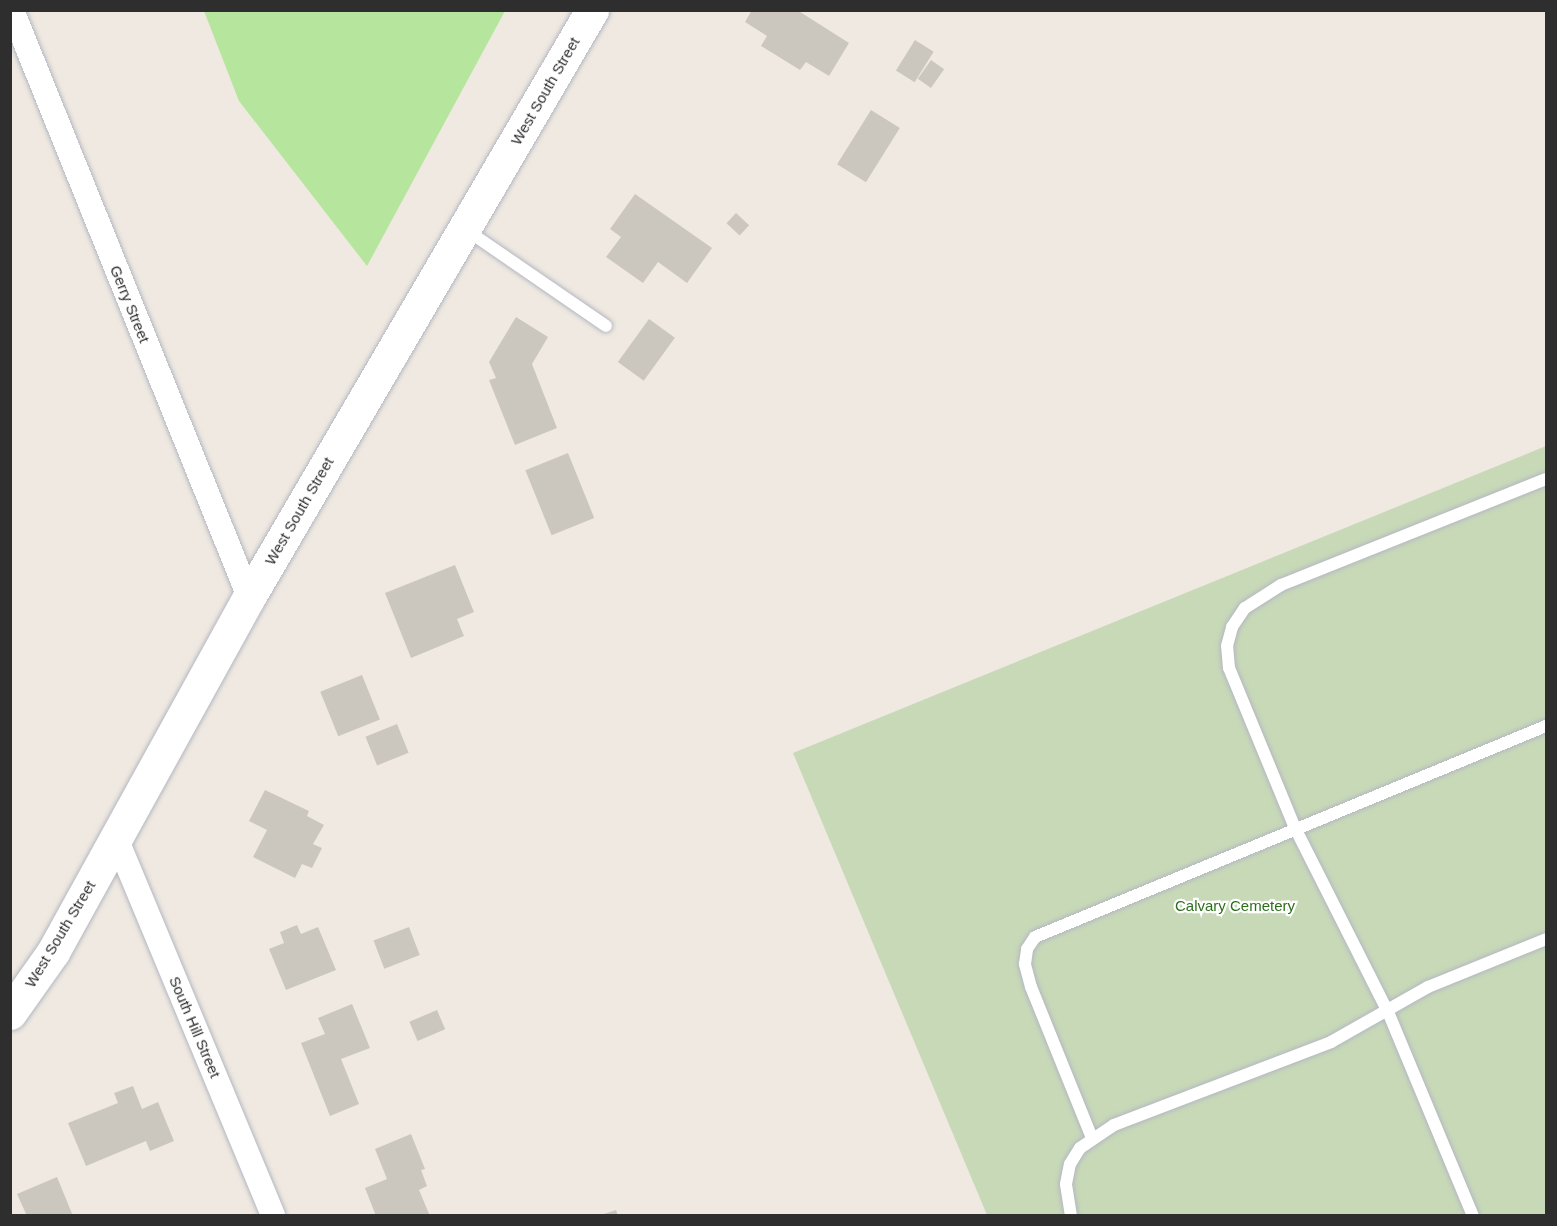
<!DOCTYPE html>
<style>
body{margin:0}
#map{position:relative;width:1557px;height:1226px;overflow:hidden;background:#efe9e1;font-family:Helvetica,sans-serif}
div>[style]{position:absolute}
.green>*{inset:0;background:#b6e59e}
.cemetery>*{inset:0;background:#c8d9b8}
.building>*{inset:0;background:#cbc7bf;transform-origin:0 0}
.roads{filter:drop-shadow(0 0 2px #b4b7c1) drop-shadow(0 0 2px #b4b7c1)}
.lane>*{height:12px;margin:-6px;padding:0 6px;transform-origin:6px;border-radius:6px;background:#fff}
.street>*{height:24px;margin:-12px;padding:0 12px;transform-origin:12px;border-radius:12px;background:#fff}
.secondary>*{height:33px;margin:-16.5px;padding:0 16.5px;transform-origin:16.5px;border-radius:16.5px;background:#fff}
span{translate:-50% -50%;white-space:nowrap;text-align:center;line-height:1.15;-webkit-text-stroke:4.5px #fff;paint-order:stroke}
.street-label{font-size:15px;color:#2e2e2e}
.park-label{font-size:15px;color:#2c6e1b}
.frame{position:absolute;inset:0;border:12px solid #2e2e2e;pointer-events:none}
</style>
<div id="map">
<div class="green">
<i style="clip-path:polygon(204px 11px,505px 11px,367px 266px,239px 101px)"></i>
</div>
<div class="cemetery">
<i style="clip-path:polygon(1546px 446px,1546px 1215px,987px 1215px,793px 753px)"></i>
</div>
<div class="building">
<i style="clip-path:polygon(752px 10px,797px 10px,849px 43px,829px 76px,806px 62px,800px 70px,761px 46px,767px 36px,745px 22px)"></i>
<i style="left:915px;top:40px;width:22px;height:36px;rotate:32deg"></i>
<i style="left:931px;top:60px;width:16px;height:23px;rotate:35deg"></i>
<i style="left:871px;top:110px;width:34px;height:64px;rotate:32deg"></i>
<i style="clip-path:polygon(635px 194px,712px 248px,687px 283px,658px 262px,643px 283px,606px 257px,621px 237px,610px 229px)"></i>
<i style="left:736px;top:213px;width:18px;height:14px;rotate:43deg"></i>
<i style="clip-path:polygon(516px 317px,548px 337px,532px 364px,557px 428px,515px 445px,489px 380px,496px 378px,489px 362px)"></i>
<i style="left:649px;top:319px;width:32px;height:53px;rotate:36deg"></i>
<i style="left:568px;top:453px;width:70px;height:46px;rotate:68deg"></i>
<i style="clip-path:polygon(455px 565px,474px 612px,457px 619px,464px 636px,411px 658px,385px 593px)"></i>
<i style="left:362px;top:675px;width:48px;height:45px;rotate:68deg"></i>
<i style="left:397px;top:724px;width:31px;height:34px;rotate:68deg"></i>
<i style="clip-path:polygon(265px 790px,309px 811px,307px 816px,324px 825px,313px 844px,322px 848px,312px 868px,302px 864px,295px 878px,253px 857px,267px 830px,249px 821px)"></i>
<i style="clip-path:polygon(297px 925px,301px 934px,318px 927px,336px 970px,286px 990px,269px 949px,284px 943px,280px 932px)"></i>
<i style="left:409px;top:927px;width:30px;height:38px;rotate:69deg"></i>
<i style="clip-path:polygon(352px 1004px,370px 1048px,341px 1059px,359px 1104px,330px 1116px,301px 1043px,325px 1034px,318px 1018px)"></i>
<i style="left:437px;top:1010px;width:21px;height:30px;rotate:67deg"></i>
<i style="clip-path:polygon(133px 1086px,142px 1109px,158px 1102px,174px 1141px,150px 1151px,146px 1141px,86px 1166px,68px 1123px,118px 1103px,114px 1093px)"></i>
<i style="clip-path:polygon(411px 1134px,425px 1169px,421px 1170px,427px 1186px,419px 1190px,430px 1216px,376px 1216px,365px 1188px,387px 1179px,375px 1149px)"></i>
<i style="clip-path:polygon(57px 1177px,73px 1216px,27px 1216px,17px 1194px)"></i>
<i style="clip-path:polygon(616px 1210px,618px 1216px,601px 1216px,601px 1215px)"></i>
</div>
<div class="roads">
<div class="lane">
<i style="left:465px;top:229px;width:171px;rotate:34.5deg"></i>
<i style="left:1092px;top:1138px;width:163px;rotate:-112deg"></i>
<i style="left:1031px;top:987px;width:24px;rotate:-105deg"></i>
<i style="left:1025px;top:964px;width:15px;rotate:-82deg"></i>
<i style="left:1027px;top:949px;width:14px;rotate:-56deg"></i>
<i style="left:1035px;top:937px;width:553px;rotate:-22.44deg"></i>
<i style="left:1071px;top:1216px;width:32px;rotate:-99deg"></i>
<i style="left:1066px;top:1184px;width:20px;rotate:-79deg"></i>
<i style="left:1070px;top:1164px;width:19px;rotate:-58deg"></i>
<i style="left:1080px;top:1148px;width:41px;rotate:-34.1deg"></i>
<i style="left:1114px;top:1125px;width:232px;rotate:-20.9deg"></i>
<i style="left:1331px;top:1042px;width:112px;rotate:-29.6deg"></i>
<i style="left:1428px;top:987px;width:127px;rotate:-22.1deg"></i>
<i style="left:1473px;top:1216px;width:221px;rotate:-112.6deg"></i>
<i style="left:1388px;top:1012px;width:206px;rotate:-116.8deg"></i>
<i style="left:1295px;top:828px;width:173px;rotate:-112.4deg"></i>
<i style="left:1229px;top:668px;width:22px;rotate:-95deg"></i>
<i style="left:1227px;top:646px;width:20px;rotate:-75deg"></i>
<i style="left:1232px;top:627px;width:23px;rotate:-56deg"></i>
<i style="left:1245px;top:608px;width:43px;rotate:-32.6deg"></i>
<i style="left:1281px;top:585px;width:285px;rotate:-21.8deg"></i>
</div>
<div class="street">
<i style="left:12px;top:10px;width:633px;rotate:68.01deg"></i>
<i style="left:116px;top:838px;width:409px;rotate:67.4deg"></i>
</div>
<div class="secondary">
<i style="left:10px;top:1013px;width:75px;rotate:-54.8deg"></i>
<i style="left:53px;top:952px;width:406px;rotate:-61.1deg"></i>
<i style="left:249px;top:597px;width:680px;rotate:-59.7deg"></i>
</div>
</div>
<div class="street-label">
<span style="left:545px;top:91px;rotate:-60deg">West South Street</span>
<span style="left:130px;top:304px;rotate:68deg">Gerry Street</span>
<span style="left:299px;top:511px;rotate:-60deg">West South Street</span>
<span style="left:60px;top:934px;rotate:-59deg">West South Street</span>
<span style="left:195px;top:1027px;rotate:67deg">South Hill Street</span>
</div>
<div class="park-label">
<span style="left:1235px;top:906px">Calvary Cemetery</span>
</div>
<div class="frame"></div>
</div>
